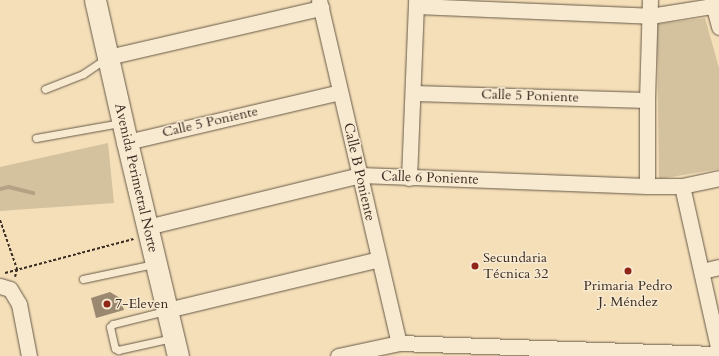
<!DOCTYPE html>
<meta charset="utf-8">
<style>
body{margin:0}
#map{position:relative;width:719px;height:356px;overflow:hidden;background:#f4dfb8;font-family:Cardo,serif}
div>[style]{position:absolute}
.green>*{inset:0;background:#d4c19e}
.stream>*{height:3.5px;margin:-1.75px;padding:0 1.75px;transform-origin:1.75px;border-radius:1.75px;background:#b4a285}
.building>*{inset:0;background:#9a8970}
.path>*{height:2px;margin-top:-1px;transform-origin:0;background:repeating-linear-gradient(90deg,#392c22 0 3px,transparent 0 5px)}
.roads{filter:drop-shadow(0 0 1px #685948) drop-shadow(0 0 1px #685948)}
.lane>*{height:7px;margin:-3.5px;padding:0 3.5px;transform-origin:3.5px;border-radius:3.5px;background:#f8ead1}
.street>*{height:15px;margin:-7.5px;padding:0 7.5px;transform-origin:7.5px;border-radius:7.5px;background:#f8ead1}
.secondary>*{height:21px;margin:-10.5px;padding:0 10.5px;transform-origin:10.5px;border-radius:10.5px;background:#f8ead1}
.dots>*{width:11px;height:11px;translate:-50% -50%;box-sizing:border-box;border:2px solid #f8ead1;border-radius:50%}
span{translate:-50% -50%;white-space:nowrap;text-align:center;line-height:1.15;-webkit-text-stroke:3px #f8ead1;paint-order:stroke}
.street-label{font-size:14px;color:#392c22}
.poi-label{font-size:14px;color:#392c22}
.left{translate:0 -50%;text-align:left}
</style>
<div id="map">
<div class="green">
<i style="clip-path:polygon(705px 18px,719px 68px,719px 169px,659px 179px,657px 24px)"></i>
<i style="clip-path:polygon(108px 143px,114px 203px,0 211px,0 167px)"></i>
</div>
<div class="stream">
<i style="left:0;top:189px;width:9px;rotate:-13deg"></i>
<i style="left:9px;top:187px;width:25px;rotate:14deg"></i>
</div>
<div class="building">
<i style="clip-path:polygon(110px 292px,120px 298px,124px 310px,96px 318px,91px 298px)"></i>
</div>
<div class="path">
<i style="left:0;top:220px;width:52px;rotate:70.9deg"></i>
<i style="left:17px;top:269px;width:8px;rotate:104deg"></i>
<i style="left:5px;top:273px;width:133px;rotate:-14.8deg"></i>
</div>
<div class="roads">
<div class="lane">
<i style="left:45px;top:89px;width:41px;rotate:-21.5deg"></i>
<i style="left:83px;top:74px;width:27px;rotate:-34deg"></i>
<i style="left:36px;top:138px;width:85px;rotate:-10.1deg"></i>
<i style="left:83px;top:279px;width:73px;rotate:-11.9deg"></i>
<i style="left:165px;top:311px;width:54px;rotate:166deg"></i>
<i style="left:113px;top:324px;width:4px;rotate:135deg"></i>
<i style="left:110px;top:327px;width:22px;rotate:77deg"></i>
<i style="left:115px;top:348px;width:4px;rotate:34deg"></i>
<i style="left:118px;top:350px;width:55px;rotate:-12.5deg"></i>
</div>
<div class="street">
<i style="left:319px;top:0;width:352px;rotate:76.9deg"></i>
<i style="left:712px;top:0;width:28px;rotate:75deg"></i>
<i style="left:416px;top:6px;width:234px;rotate:2.4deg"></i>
<i style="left:650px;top:16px;width:70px;rotate:-9.1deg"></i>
<i style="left:108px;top:57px;width:219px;rotate:-13deg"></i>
<i style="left:413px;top:93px;width:234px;rotate:1.7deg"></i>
<i style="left:127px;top:142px;width:219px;rotate:-13.2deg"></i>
<i style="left:409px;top:178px;width:178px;rotate:-87.7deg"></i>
<i style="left:647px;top:186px;width:86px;rotate:-90deg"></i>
<i style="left:647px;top:100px;width:100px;rotate:-88.3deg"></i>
<i style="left:682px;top:186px;width:169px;rotate:77.4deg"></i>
<i style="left:147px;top:227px;width:219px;rotate:-13.7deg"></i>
<i style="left:360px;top:175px;width:287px;rotate:2.2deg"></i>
<i style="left:647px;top:186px;width:35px"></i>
<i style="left:682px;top:186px;width:38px;rotate:-12deg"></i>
<i style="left:702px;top:271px;width:17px;rotate:-13deg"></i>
<i style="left:0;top:286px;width:10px;rotate:17deg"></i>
<i style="left:10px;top:289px;width:17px;rotate:59deg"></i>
<i style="left:19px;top:304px;width:53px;rotate:79.1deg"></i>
<i style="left:167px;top:310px;width:218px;rotate:-13.5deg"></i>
<i style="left:338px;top:356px;width:62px;rotate:-12deg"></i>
<i style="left:399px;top:343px;width:320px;rotate:2deg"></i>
</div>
<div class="secondary">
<i style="left:95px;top:0;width:146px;rotate:77.3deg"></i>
<i style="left:127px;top:142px;width:220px;rotate:76.6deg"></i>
</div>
</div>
<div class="dots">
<i style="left:475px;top:266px;background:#8f2418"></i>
<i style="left:628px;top:271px;background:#8f2418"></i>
<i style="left:107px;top:304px;background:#8f2418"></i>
</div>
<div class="street-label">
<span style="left:530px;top:96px;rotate:2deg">Calle 5 Poniente</span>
<span style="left:210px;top:122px;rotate:-13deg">Calle 5 Poniente</span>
<span style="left:359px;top:172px;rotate:77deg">Calle B Poniente</span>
<span style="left:136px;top:178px;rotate:77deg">Avenida Perimetral Norte</span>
<span style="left:430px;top:178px;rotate:2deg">Calle 6 Poniente</span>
</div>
<div class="poi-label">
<span class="left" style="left:483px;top:266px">Secundaria<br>Técnica 32</span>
<span style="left:628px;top:294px">Primaria Pedro<br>J. Méndez</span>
<span class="left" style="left:115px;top:304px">7-Eleven</span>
</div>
</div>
